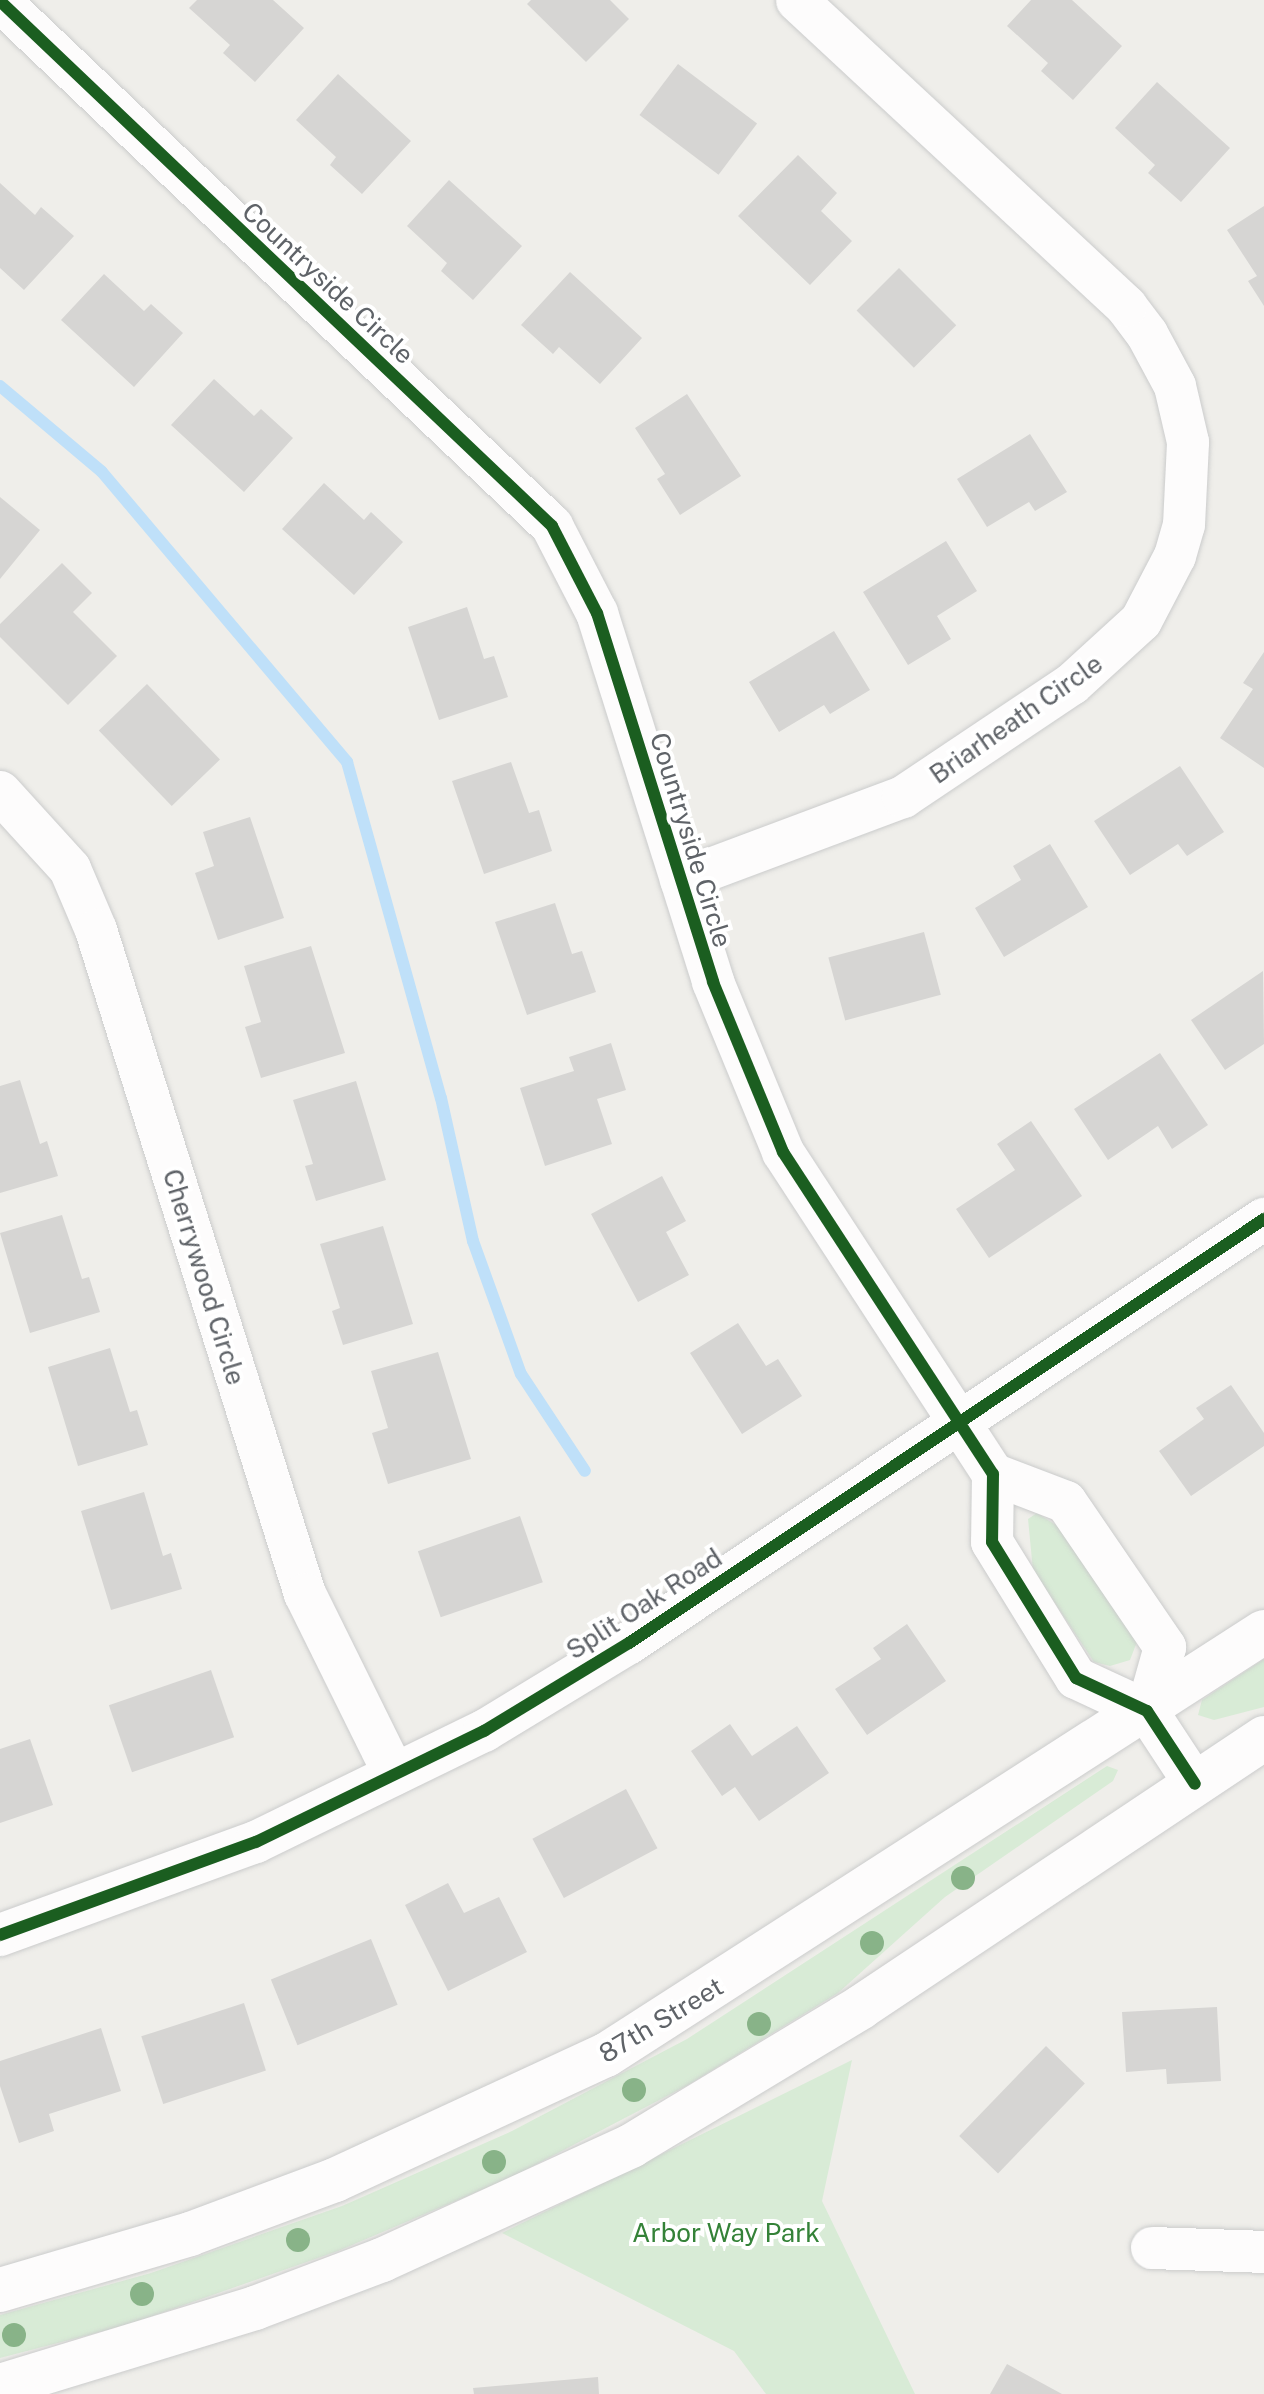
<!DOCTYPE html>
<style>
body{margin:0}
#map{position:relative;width:1264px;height:2394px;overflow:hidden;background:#efeeea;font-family:"Public Sans",sans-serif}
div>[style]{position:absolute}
.green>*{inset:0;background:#d8ebd6}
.stream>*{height:12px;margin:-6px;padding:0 6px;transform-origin:6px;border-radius:6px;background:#bfe0f9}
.building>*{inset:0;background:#d6d5d3;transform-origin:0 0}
.roads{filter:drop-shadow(0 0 2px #cbcccc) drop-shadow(0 0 2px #cbcccc)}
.street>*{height:42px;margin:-21px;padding:0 21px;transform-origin:21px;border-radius:21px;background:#fdfcfc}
.secondary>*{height:44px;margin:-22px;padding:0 22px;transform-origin:22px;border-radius:22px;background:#fdfcfc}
.cycleway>*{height:12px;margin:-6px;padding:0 6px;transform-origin:6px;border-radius:6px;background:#1b5e20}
.trees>*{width:24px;height:24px;margin:-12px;border-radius:50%;background:#88b388}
span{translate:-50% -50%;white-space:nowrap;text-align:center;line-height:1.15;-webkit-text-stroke:8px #fff;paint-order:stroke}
.street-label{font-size:26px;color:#5f6368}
.park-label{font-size:26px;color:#348238}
</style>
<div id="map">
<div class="green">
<i style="clip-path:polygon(1037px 1513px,1070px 1534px,1138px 1639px,1130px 1660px,1110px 1666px,1094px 1662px,1033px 1570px,1028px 1519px)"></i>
<i style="clip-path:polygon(1264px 1659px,1264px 1707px,1214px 1720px,1198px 1715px,1202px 1700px)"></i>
<i style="clip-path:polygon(1107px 1766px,1118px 1770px,1113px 1781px,945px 1897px,838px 1993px,688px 2085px,514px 2176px,338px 2251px,127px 2325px,0 2358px,0 2315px,151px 2273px,342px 2206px,512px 2131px,687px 2039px)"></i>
<i style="clip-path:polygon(852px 2060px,822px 2201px,915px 2394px,766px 2394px,734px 2351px,502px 2233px)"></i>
</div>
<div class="stream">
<i style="left:0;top:386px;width:133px;rotate:40.1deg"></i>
<i style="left:102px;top:472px;width:380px;rotate:49.8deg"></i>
<i style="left:347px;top:762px;width:349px;rotate:74.4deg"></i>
<i style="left:441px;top:1098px;width:147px;rotate:77.4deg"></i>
<i style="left:473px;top:1241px;width:141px;rotate:70.2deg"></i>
<i style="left:521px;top:1374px;width:116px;rotate:56.6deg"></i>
</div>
<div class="building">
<i style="clip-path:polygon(197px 0,273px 0,304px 28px,255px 82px,223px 53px,230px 45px,189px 8px)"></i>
<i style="clip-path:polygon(531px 0,610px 0,629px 19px,586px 62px,527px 4px)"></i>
<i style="clip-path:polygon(1031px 0,1072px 0,1122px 46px,1073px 100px,1041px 71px,1048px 63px,1007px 26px)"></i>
<i style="left:678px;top:64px;width:99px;height:64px;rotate:37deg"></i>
<i style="clip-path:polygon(338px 74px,411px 141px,362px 194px,330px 165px,336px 157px,296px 120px)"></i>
<i style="clip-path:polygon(1157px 82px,1230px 148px,1181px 202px,1148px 173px,1155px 165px,1115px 128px)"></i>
<i style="clip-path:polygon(798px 155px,837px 193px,821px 211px,852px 241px,810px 285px,738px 216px)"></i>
<i style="clip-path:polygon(449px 180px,522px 246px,473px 300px,441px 271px,447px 263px,407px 226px)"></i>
<i style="clip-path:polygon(0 183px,35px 215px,41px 207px,74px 236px,24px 290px,0 268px)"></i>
<i style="clip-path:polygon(1264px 206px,1264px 306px,1248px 281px,1257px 276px,1227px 230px)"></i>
<i style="left:899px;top:268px;width:81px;height:60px;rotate:45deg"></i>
<i style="clip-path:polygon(570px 272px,642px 338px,600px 384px,559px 347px,553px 354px,521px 325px)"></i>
<i style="clip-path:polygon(104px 274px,144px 311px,151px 304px,183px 333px,134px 387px,61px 320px)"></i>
<i style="clip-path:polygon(214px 379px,254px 416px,261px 409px,293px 438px,244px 492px,171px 425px)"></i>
<i style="clip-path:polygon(687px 394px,741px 476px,680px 515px,657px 479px,665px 474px,635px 428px)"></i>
<i style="clip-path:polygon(1030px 434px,1067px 492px,1035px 511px,1029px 502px,987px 527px,957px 479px)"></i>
<i style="clip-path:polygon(324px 483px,364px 520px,371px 512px,403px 542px,354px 595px,282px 529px)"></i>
<i style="clip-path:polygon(0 497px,40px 530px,0 579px)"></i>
<i style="clip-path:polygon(946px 541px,977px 591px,937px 616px,951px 639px,908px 665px,863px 592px)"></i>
<i style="clip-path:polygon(62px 563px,92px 593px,73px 612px,117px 656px,68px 705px,0 637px,0 624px)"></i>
<i style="clip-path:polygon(467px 607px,484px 659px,494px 656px,508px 697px,439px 720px,408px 627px)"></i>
<i style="clip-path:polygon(834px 631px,870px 690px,830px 714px,824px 705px,779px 732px,749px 682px)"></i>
<i style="clip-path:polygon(1264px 652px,1264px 768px,1220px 738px,1253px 689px,1243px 683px)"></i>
<i style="left:147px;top:684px;width:105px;height:67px;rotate:46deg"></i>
<i style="clip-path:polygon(511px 762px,529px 813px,539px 810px,552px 851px,484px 874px,452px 781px)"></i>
<i style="clip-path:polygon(1180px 766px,1224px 832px,1187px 856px,1178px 844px,1130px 875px,1094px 821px)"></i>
<i style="clip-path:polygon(250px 817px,284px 918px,218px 940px,195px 873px,214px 866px,203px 832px)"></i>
<i style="clip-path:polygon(1050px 844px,1088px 907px,1004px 957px,975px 908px,1021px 880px,1013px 866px)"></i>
<i style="clip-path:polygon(555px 903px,572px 954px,582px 951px,596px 992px,527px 1015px,495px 922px)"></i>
<i style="left:924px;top:932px;width:65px;height:99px;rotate:75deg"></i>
<i style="clip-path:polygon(311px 946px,345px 1053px,261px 1078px,245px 1027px,261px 1022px,244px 966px)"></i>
<i style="clip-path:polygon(1263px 971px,1264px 1044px,1225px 1070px,1191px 1020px)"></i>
<i style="clip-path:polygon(611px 1043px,626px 1090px,597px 1099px,612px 1144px,545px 1166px,520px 1088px,574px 1071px,569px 1057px)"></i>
<i style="clip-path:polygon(1160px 1053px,1208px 1125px,1172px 1149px,1158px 1126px,1108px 1160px,1074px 1109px)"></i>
<i style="clip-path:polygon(20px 1080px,40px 1144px,47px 1141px,58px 1176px,0 1193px,0 1086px)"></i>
<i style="clip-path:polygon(356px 1081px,386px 1180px,316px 1201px,305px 1166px,313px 1164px,293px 1100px)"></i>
<i style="clip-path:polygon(1031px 1121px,1082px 1196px,989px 1258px,956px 1209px,1015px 1170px,997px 1144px)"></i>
<i style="clip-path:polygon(662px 1176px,686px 1221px,666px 1232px,689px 1275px,638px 1302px,591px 1214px)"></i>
<i style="clip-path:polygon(62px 1215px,82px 1279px,89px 1277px,100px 1312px,30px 1333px,0 1233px)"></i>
<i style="clip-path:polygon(383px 1226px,413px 1324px,343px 1345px,332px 1311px,340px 1308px,320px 1244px)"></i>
<i style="clip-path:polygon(738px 1323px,766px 1366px,778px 1359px,802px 1396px,742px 1434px,690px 1353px)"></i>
<i style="clip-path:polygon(110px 1348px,130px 1412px,137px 1410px,148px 1445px,78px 1466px,48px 1367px)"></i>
<i style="clip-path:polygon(438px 1352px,471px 1459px,388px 1484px,372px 1433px,388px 1428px,371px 1371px)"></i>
<i style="clip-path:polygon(1231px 1385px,1264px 1433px,1264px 1446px,1191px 1496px,1159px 1451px,1204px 1419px,1196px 1408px)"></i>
<i style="clip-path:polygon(144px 1492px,163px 1556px,171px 1553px,182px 1589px,111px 1610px,81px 1511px)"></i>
<i style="left:520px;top:1516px;width:70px;height:108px;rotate:71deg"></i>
<i style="clip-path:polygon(907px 1624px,946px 1681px,867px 1735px,835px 1689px,881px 1659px,873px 1648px)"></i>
<i style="left:211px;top:1670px;width:71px;height:108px;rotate:71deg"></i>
<i style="clip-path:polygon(730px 1724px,752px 1756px,797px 1726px,829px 1773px,759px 1821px,735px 1787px,722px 1796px,691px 1751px)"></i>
<i style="clip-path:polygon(30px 1739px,53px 1805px,0 1823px,0 1749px)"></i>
<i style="left:626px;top:1789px;width:67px;height:106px;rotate:62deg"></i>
<i style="clip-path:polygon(448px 1883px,464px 1913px,499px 1897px,527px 1952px,448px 1991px,405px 1905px)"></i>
<i style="left:371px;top:1939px;width:71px;height:108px;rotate:68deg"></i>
<i style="left:244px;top:2003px;width:71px;height:108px;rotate:72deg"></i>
<i style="clip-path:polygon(1217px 2007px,1221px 2081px,1167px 2084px,1166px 2069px,1126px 2072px,1122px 2012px)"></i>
<i style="clip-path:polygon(101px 2028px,121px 2091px,49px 2114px,54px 2131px,19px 2143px,0 2086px,0 2061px)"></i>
<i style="left:1046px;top:2046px;width:54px;height:125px;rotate:44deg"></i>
<i style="clip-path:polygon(1007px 2364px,1062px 2394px,990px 2394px)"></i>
<i style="clip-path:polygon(598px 2377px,599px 2394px,474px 2394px,473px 2388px)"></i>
</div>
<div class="roads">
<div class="street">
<i style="left:0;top:1px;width:762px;rotate:43.56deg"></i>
<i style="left:552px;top:526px;width:98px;rotate:62.7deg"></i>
<i style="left:597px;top:613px;width:387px;rotate:72.5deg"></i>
<i style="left:713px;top:982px;width:184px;rotate:67.6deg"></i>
<i style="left:783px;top:1152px;width:384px;rotate:56.9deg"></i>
<i style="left:993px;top:1474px;width:68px;rotate:90.8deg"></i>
<i style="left:992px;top:1542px;width:160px;rotate:58.3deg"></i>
<i style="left:1076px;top:1678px;width:78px;rotate:24.9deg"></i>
<i style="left:1147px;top:1711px;width:87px;rotate:56.7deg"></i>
<i style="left:0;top:792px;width:104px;rotate:47.7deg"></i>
<i style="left:70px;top:869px;width:66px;rotate:66.9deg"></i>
<i style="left:96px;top:930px;width:696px;rotate:72.53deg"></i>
<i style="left:305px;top:1594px;width:201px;rotate:63.7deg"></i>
<i style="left:681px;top:880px;width:237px;rotate:-20.5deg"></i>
<i style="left:903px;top:797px;width:203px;rotate:-33.8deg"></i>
<i style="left:1072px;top:684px;width:93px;rotate:-42.4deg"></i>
<i style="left:1141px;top:621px;width:73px;rotate:-62.4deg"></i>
<i style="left:1175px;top:556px;width:32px;rotate:-74deg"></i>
<i style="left:1184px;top:525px;width:83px;rotate:-87.2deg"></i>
<i style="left:1188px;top:442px;width:57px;rotate:-103.1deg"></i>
<i style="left:1175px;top:386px;width:59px;rotate:-118.3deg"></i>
<i style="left:1147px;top:334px;width:35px;rotate:-127deg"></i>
<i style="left:1126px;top:306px;width:449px;rotate:-137.1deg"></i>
<i style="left:993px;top:1474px;width:78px;rotate:21deg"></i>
<i style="left:1066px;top:1502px;width:176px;rotate:55.7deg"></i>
<i style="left:1165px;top:1647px;width:66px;rotate:105.7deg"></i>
<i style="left:0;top:1935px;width:272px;rotate:-20deg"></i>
<i style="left:256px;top:1842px;width:254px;rotate:-26deg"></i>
<i style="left:484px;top:1731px;width:170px;rotate:-31.3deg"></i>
<i style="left:629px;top:1643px;width:764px;rotate:-33.73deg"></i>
<i style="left:1152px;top:2248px;width:112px;rotate:2deg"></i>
</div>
<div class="secondary">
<i style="left:0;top:2290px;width:198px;rotate:-16.4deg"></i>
<i style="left:190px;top:2234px;width:155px;rotate:-20.4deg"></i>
<i style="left:335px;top:2180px;width:298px;rotate:-24.8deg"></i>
<i style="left:606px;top:2055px;width:782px;rotate:-32.74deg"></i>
<i style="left:0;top:2386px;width:267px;rotate:-17deg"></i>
<i style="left:255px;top:2308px;width:136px;rotate:-20.7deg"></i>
<i style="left:382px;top:2260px;width:274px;rotate:-24.6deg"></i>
<i style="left:631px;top:2146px;width:269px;rotate:-31.1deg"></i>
<i style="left:861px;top:2007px;width:485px;rotate:-33.7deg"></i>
</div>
</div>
<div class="cycleway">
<i style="left:0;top:1px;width:762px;rotate:43.56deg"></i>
<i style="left:552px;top:526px;width:98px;rotate:62.7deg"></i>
<i style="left:597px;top:613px;width:387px;rotate:72.5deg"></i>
<i style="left:713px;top:982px;width:184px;rotate:67.6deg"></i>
<i style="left:783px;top:1152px;width:384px;rotate:56.9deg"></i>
<i style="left:993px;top:1474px;width:68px;rotate:90.8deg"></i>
<i style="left:992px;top:1542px;width:160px;rotate:58.3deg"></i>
<i style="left:1076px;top:1678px;width:78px;rotate:24.9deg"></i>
<i style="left:1147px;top:1711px;width:87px;rotate:56.7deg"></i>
<i style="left:0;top:1935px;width:272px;rotate:-20deg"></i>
<i style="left:256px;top:1842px;width:254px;rotate:-26deg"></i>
<i style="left:484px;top:1731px;width:170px;rotate:-31.3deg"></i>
<i style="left:629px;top:1643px;width:764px;rotate:-33.73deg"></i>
</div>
<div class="trees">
<i style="left:963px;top:1878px"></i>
<i style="left:872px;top:1943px"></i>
<i style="left:759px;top:2024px"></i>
<i style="left:634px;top:2090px"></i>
<i style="left:494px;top:2162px"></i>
<i style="left:298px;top:2240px"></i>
<i style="left:142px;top:2294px"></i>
<i style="left:14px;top:2335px"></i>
</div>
<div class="street-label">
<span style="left:328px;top:283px;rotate:43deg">Countryside Circle</span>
<span style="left:1016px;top:719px;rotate:-35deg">Briarheath Circle</span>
<span style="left:691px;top:840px;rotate:73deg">Countryside Circle</span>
<span style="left:204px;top:1277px;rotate:73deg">Cherrywood Circle</span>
<span style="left:644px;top:1604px;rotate:-33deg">Split Oak Road</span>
<span style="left:661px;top:2020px;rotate:-31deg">87th Street</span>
</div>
<div class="park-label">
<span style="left:726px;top:2233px">Arbor Way Park</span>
</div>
</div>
